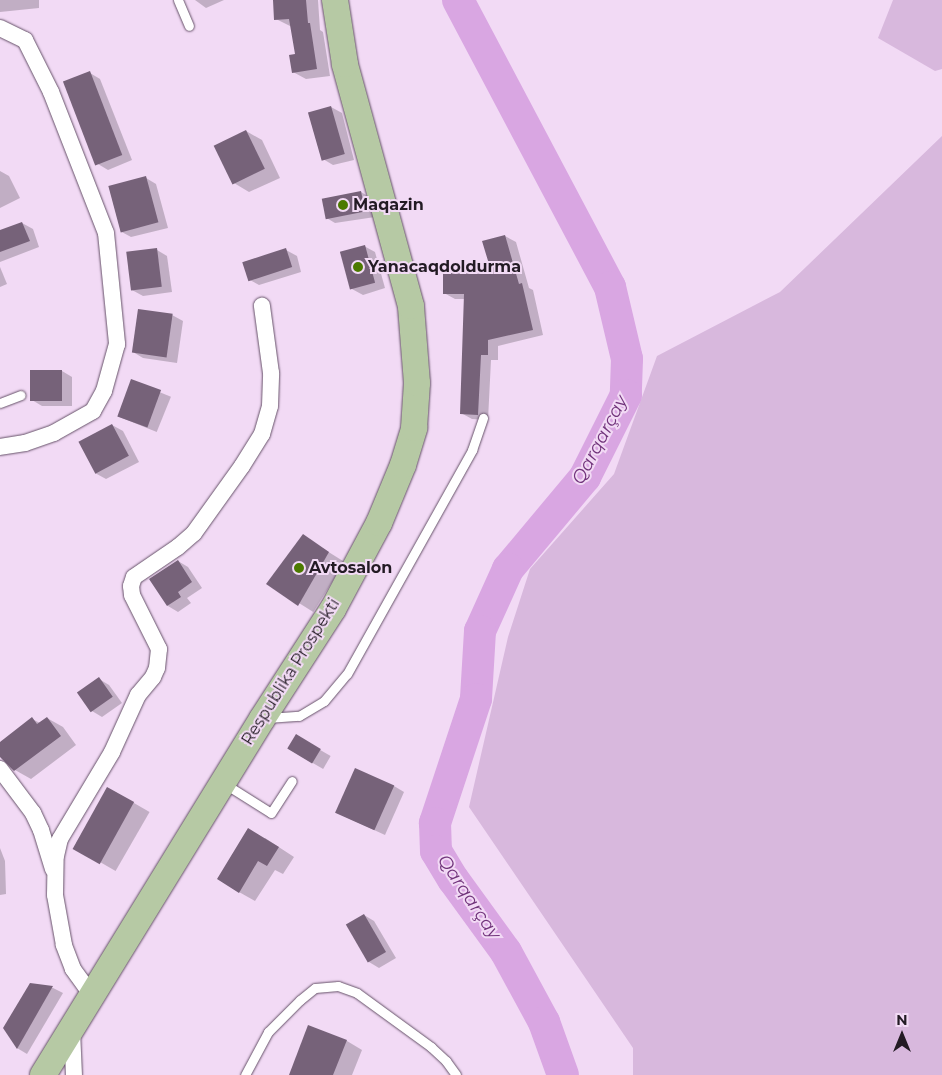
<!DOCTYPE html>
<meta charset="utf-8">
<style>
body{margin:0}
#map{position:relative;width:942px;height:1075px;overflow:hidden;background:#f2daf5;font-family:Montserrat,sans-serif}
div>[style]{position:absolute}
.green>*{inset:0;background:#d8b8dd}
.shadow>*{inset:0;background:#0003;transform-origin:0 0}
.river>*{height:32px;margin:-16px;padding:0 16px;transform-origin:16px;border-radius:16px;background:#d9a6e2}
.building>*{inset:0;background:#766279;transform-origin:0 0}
.roads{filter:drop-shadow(0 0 1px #665269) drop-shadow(0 0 1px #665269)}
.lane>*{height:9px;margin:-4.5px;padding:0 4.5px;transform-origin:4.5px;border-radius:4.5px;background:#fff}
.street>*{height:16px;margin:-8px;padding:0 8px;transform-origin:8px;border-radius:8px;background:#fff}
.primary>*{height:26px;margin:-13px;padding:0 13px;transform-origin:13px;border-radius:13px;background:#b6c9a4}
.dots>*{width:14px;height:14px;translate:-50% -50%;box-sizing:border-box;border:2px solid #f2daf5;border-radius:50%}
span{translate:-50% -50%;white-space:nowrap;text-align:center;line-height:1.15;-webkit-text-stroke:4px #f2daf5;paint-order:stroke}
.poi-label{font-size:16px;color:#231b24;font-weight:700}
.left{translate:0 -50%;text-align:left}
.street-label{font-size:16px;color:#231b24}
.water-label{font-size:18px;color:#71347b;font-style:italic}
.north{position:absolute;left:877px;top:1010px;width:50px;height:50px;-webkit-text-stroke:4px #f2daf5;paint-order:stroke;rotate:0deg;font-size:14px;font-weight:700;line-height:20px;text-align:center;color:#231b24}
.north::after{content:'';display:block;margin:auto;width:18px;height:22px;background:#231b24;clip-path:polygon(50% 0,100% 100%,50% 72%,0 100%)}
</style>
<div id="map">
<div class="green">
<i style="clip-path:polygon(893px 0,942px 0,942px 69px,935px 71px,878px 38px)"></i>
<i style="clip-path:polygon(942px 136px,942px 1075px,633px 1075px,633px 1048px,469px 807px,508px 637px,530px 569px,614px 474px,657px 356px,780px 292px)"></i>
</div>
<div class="shadow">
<i style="clip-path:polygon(0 0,39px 0,39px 8px,0 12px)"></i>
<i style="clip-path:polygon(195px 0,224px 0,206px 8px)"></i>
<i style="clip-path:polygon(274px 0,318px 0,320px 30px,323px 32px,330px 76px,306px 79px,293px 72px,296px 56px,292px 27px,276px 19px)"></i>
<i style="clip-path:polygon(90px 73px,100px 79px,132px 160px,108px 170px,98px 164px)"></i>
<i style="clip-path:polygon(331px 107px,342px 113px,354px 160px,333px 165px,323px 159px)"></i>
<i style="clip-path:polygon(246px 131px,262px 140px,280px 178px,249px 192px,234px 183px)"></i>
<i style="clip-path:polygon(0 171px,9px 176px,20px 198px,0 208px)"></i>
<i style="clip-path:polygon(146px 178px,156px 184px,168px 228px,131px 237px,120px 231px)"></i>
<i style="clip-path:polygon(361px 192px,371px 198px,375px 217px,335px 223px,325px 217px)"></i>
<i style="clip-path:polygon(22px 223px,33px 229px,39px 247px,0 262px,0 232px)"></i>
<i style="clip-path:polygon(505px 236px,516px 242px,529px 288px,533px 290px,543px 335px,498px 346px,498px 360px,491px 360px,488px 420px,472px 419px,461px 413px,465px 299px,455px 299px,444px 293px,494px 275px)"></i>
<i style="clip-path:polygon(364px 246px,375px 252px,385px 288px,363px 295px,352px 289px)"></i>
<i style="clip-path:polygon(157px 250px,167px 256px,172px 292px,143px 296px,132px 290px)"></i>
<i style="clip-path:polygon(286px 250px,297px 256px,301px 272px,259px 285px,248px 279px,244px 262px)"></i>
<i style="clip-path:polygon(0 267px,7px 284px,0 287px)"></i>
<i style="clip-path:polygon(172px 315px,183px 321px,177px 363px,143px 358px,133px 352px)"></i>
<i style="clip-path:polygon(62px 371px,72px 377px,72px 406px,42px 406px,32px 400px)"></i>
<i style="left:132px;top:381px;width:42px;height:38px;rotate:22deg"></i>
<i style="clip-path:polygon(112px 425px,123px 431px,139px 462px,106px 479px,95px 473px)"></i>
<i style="left:303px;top:536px;width:49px;height:59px;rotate:32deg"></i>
<i style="clip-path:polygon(178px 561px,188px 567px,202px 588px,187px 598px,191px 603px,178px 612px,168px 606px)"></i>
<i style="clip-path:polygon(99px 679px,109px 685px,122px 703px,102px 717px,92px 711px)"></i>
<i style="clip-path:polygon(47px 718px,63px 727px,76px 745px,31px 779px,15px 770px,0 754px,0 744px,32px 719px,40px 723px)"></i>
<i style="left:296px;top:736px;width:40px;height:15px;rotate:30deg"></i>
<i style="clip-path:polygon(394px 786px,404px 792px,385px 835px,337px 813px)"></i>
<i style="left:108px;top:788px;width:48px;height:68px;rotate:30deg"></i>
<i style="clip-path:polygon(265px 838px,294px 857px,283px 874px,275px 870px,255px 901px,239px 892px)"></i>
<i style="clip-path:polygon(0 848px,5px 861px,6px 894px,0 895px)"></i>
<i style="clip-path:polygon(364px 915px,374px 921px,396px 958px,379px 968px,369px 962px)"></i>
<i style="clip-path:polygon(30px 985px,53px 988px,63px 993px,27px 1054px,17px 1048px,5px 1028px)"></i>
<i style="clip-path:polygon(309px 1026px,347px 1041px,362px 1050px,352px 1075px,290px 1075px)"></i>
</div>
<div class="river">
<i style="left:458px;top:0;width:325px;rotate:62.1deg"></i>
<i style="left:610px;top:287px;width:74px;rotate:76.7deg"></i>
<i style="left:627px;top:359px;width:36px;rotate:92deg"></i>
<i style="left:626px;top:395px;width:92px;rotate:116.6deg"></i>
<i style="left:585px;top:477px;width:120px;rotate:129.9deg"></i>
<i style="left:508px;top:569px;width:68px;rotate:114.3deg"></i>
<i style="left:480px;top:631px;width:68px;rotate:93.4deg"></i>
<i style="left:476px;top:699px;width:131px;rotate:108.3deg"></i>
<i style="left:435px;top:823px;width:28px;rotate:88deg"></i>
<i style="left:436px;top:851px;width:33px;rotate:59deg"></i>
<i style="left:453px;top:879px;width:90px;rotate:54deg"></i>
<i style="left:506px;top:952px;width:80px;rotate:61.5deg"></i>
<i style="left:544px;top:1022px;width:56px;rotate:70.3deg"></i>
</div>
<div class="building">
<i style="clip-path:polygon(273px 0,306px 0,308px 23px,310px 23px,317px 69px,292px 73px,289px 55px,295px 54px,289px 19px,274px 20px)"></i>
<i style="left:90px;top:71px;width:90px;height:29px;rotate:69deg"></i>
<i style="left:331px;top:106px;width:50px;height:24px;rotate:74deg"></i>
<i style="left:246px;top:130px;width:43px;height:36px;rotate:64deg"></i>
<i style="left:146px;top:176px;width:48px;height:39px;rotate:75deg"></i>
<i style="left:361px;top:191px;width:21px;height:40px;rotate:79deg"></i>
<i style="clip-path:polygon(22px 222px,30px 241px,0 252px,0 230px)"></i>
<i style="clip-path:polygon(505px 235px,519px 284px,522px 283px,533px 330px,488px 340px,488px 355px,481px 355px,478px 415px,460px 414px,464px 294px,443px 294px,443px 273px,492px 274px,482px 241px)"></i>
<i style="left:365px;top:245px;width:39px;height:26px;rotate:75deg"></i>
<i style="left:157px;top:248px;width:39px;height:31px;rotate:83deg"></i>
<i style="left:286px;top:248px;width:20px;height:46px;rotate:72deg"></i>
<i style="left:138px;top:309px;width:35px;height:44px;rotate:8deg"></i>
<i style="left:30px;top:370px;width:32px;height:31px"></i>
<i style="left:131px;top:379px;width:32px;height:40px;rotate:20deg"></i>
<i style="left:112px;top:424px;width:36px;height:38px;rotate:62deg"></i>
<i style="clip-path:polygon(303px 534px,329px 552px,298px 606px,266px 584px)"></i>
<i style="clip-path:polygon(178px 560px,192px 582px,178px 592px,181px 597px,167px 606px,149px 579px)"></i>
<i style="left:99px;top:677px;width:24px;height:27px;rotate:55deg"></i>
<i style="clip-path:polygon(32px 717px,37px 724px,47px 717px,61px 736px,14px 771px,0 757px,0 742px)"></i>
<i style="left:296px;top:734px;width:29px;height:17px;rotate:31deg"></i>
<i style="left:355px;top:768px;width:43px;height:49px;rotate:24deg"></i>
<i style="left:107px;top:787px;width:31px;height:71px;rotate:29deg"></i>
<i style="clip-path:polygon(248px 828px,279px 847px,267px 866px,258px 861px,239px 893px,217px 879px)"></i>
<i style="left:364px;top:914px;width:44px;height:21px;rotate:60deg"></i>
<i style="clip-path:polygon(30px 983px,53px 986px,17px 1049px,3px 1028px)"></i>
<i style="clip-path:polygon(308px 1025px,347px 1040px,333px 1075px,289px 1075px)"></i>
</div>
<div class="roads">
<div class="lane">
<i style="left:178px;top:0;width:28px;rotate:67deg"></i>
<i style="left:0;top:403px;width:22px;rotate:-21deg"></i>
<i style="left:267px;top:718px;width:32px;rotate:-4deg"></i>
<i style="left:299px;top:716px;width:29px;rotate:-31deg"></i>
<i style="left:324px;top:701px;width:35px;rotate:-50deg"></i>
<i style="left:347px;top:674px;width:257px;rotate:-60.8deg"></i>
<i style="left:472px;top:450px;width:34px;rotate:-71deg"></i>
<i style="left:225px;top:784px;width:54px;rotate:32.2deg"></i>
<i style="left:271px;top:813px;width:38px;rotate:-57deg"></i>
<i style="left:245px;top:1075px;width:49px;rotate:-61.9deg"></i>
<i style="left:268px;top:1032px;width:45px;rotate:-45deg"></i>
<i style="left:300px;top:1000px;width:19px;rotate:-39deg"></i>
<i style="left:315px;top:988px;width:23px;rotate:-5deg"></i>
<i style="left:338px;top:986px;width:20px;rotate:20deg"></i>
<i style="left:357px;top:993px;width:92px;rotate:36.1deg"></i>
<i style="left:431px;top:1047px;width:21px;rotate:43deg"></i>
<i style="left:446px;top:1061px;width:17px;rotate:54deg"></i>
</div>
<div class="street">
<i style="left:0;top:28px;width:28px;rotate:26deg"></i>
<i style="left:25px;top:40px;width:58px;rotate:63.4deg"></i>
<i style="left:51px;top:92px;width:151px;rotate:68.7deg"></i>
<i style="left:106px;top:233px;width:112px;rotate:84.3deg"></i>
<i style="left:117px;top:344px;width:49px;rotate:105.5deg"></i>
<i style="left:104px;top:391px;width:23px;rotate:119deg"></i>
<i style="left:93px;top:411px;width:45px;rotate:150.6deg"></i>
<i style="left:54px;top:433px;width:31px;rotate:161deg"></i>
<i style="left:25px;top:443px;width:25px;rotate:171deg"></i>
<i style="left:0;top:769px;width:55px;rotate:53.1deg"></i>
<i style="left:33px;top:813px;width:19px;rotate:65deg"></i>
<i style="left:41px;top:830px;width:41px;rotate:72.9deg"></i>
<i style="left:91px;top:994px;width:31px;rotate:-126deg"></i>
<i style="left:73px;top:969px;width:26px;rotate:-111deg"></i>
<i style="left:64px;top:945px;width:51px;rotate:-100.2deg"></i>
<i style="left:55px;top:895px;width:39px;rotate:-89deg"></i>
<i style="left:56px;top:856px;width:17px;rotate:-77deg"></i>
<i style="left:60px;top:839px;width:101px;rotate:-59.1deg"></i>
<i style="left:112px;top:752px;width:63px;rotate:-65.5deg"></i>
<i style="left:138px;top:695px;width:23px;rotate:-50deg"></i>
<i style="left:153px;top:677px;width:10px;rotate:-66deg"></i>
<i style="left:157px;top:668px;width:19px;rotate:-84deg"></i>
<i style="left:159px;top:649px;width:60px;rotate:-116.6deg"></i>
<i style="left:132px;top:595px;width:9px;rotate:-96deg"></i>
<i style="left:131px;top:586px;width:9px;rotate:-72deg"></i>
<i style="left:134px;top:577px;width:53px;rotate:-34.3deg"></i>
<i style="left:178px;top:547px;width:21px;rotate:-41deg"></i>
<i style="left:194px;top:533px;width:82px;rotate:-54.4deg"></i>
<i style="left:242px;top:466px;width:38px;rotate:-58deg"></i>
<i style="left:262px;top:434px;width:29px;rotate:-74deg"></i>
<i style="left:270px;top:406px;width:33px;rotate:-88deg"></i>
<i style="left:271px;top:373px;width:68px;rotate:-97.7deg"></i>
<i style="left:72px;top:1030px;width:45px;rotate:87.5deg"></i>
</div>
<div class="primary">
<i style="left:43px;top:1075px;width:418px;rotate:-58.4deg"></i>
<i style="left:262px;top:719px;width:131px;rotate:-57.2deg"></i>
<i style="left:333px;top:609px;width:98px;rotate:-61.9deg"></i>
<i style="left:379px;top:523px;width:63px;rotate:-67.5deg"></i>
<i style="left:403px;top:465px;width:39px;rotate:-73deg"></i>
<i style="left:414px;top:428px;width:45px;rotate:-86.2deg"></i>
<i style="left:417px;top:383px;width:77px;rotate:-94.5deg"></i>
<i style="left:411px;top:306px;width:251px;rotate:-105.3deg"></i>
<i style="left:345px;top:64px;width:65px;rotate:-98.9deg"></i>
</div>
</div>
<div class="dots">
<i style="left:343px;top:205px;background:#4c7a00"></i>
<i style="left:358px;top:267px;background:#4c7a00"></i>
<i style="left:299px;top:568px;background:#4c7a00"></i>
</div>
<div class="poi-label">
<span class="left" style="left:353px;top:205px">Maqazin</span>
<span class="left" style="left:368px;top:267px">Yanacaqdoldurma</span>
<span class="left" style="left:309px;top:568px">Avtosalon</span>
</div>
<div class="street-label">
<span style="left:291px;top:672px;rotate:-58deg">Respublika Prospekti</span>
</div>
<div class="water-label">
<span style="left:600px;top:440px;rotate:-62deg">Qarqarçay</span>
<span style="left:469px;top:897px;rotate:56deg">Qarqarçay</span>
</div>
<div class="north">N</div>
</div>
